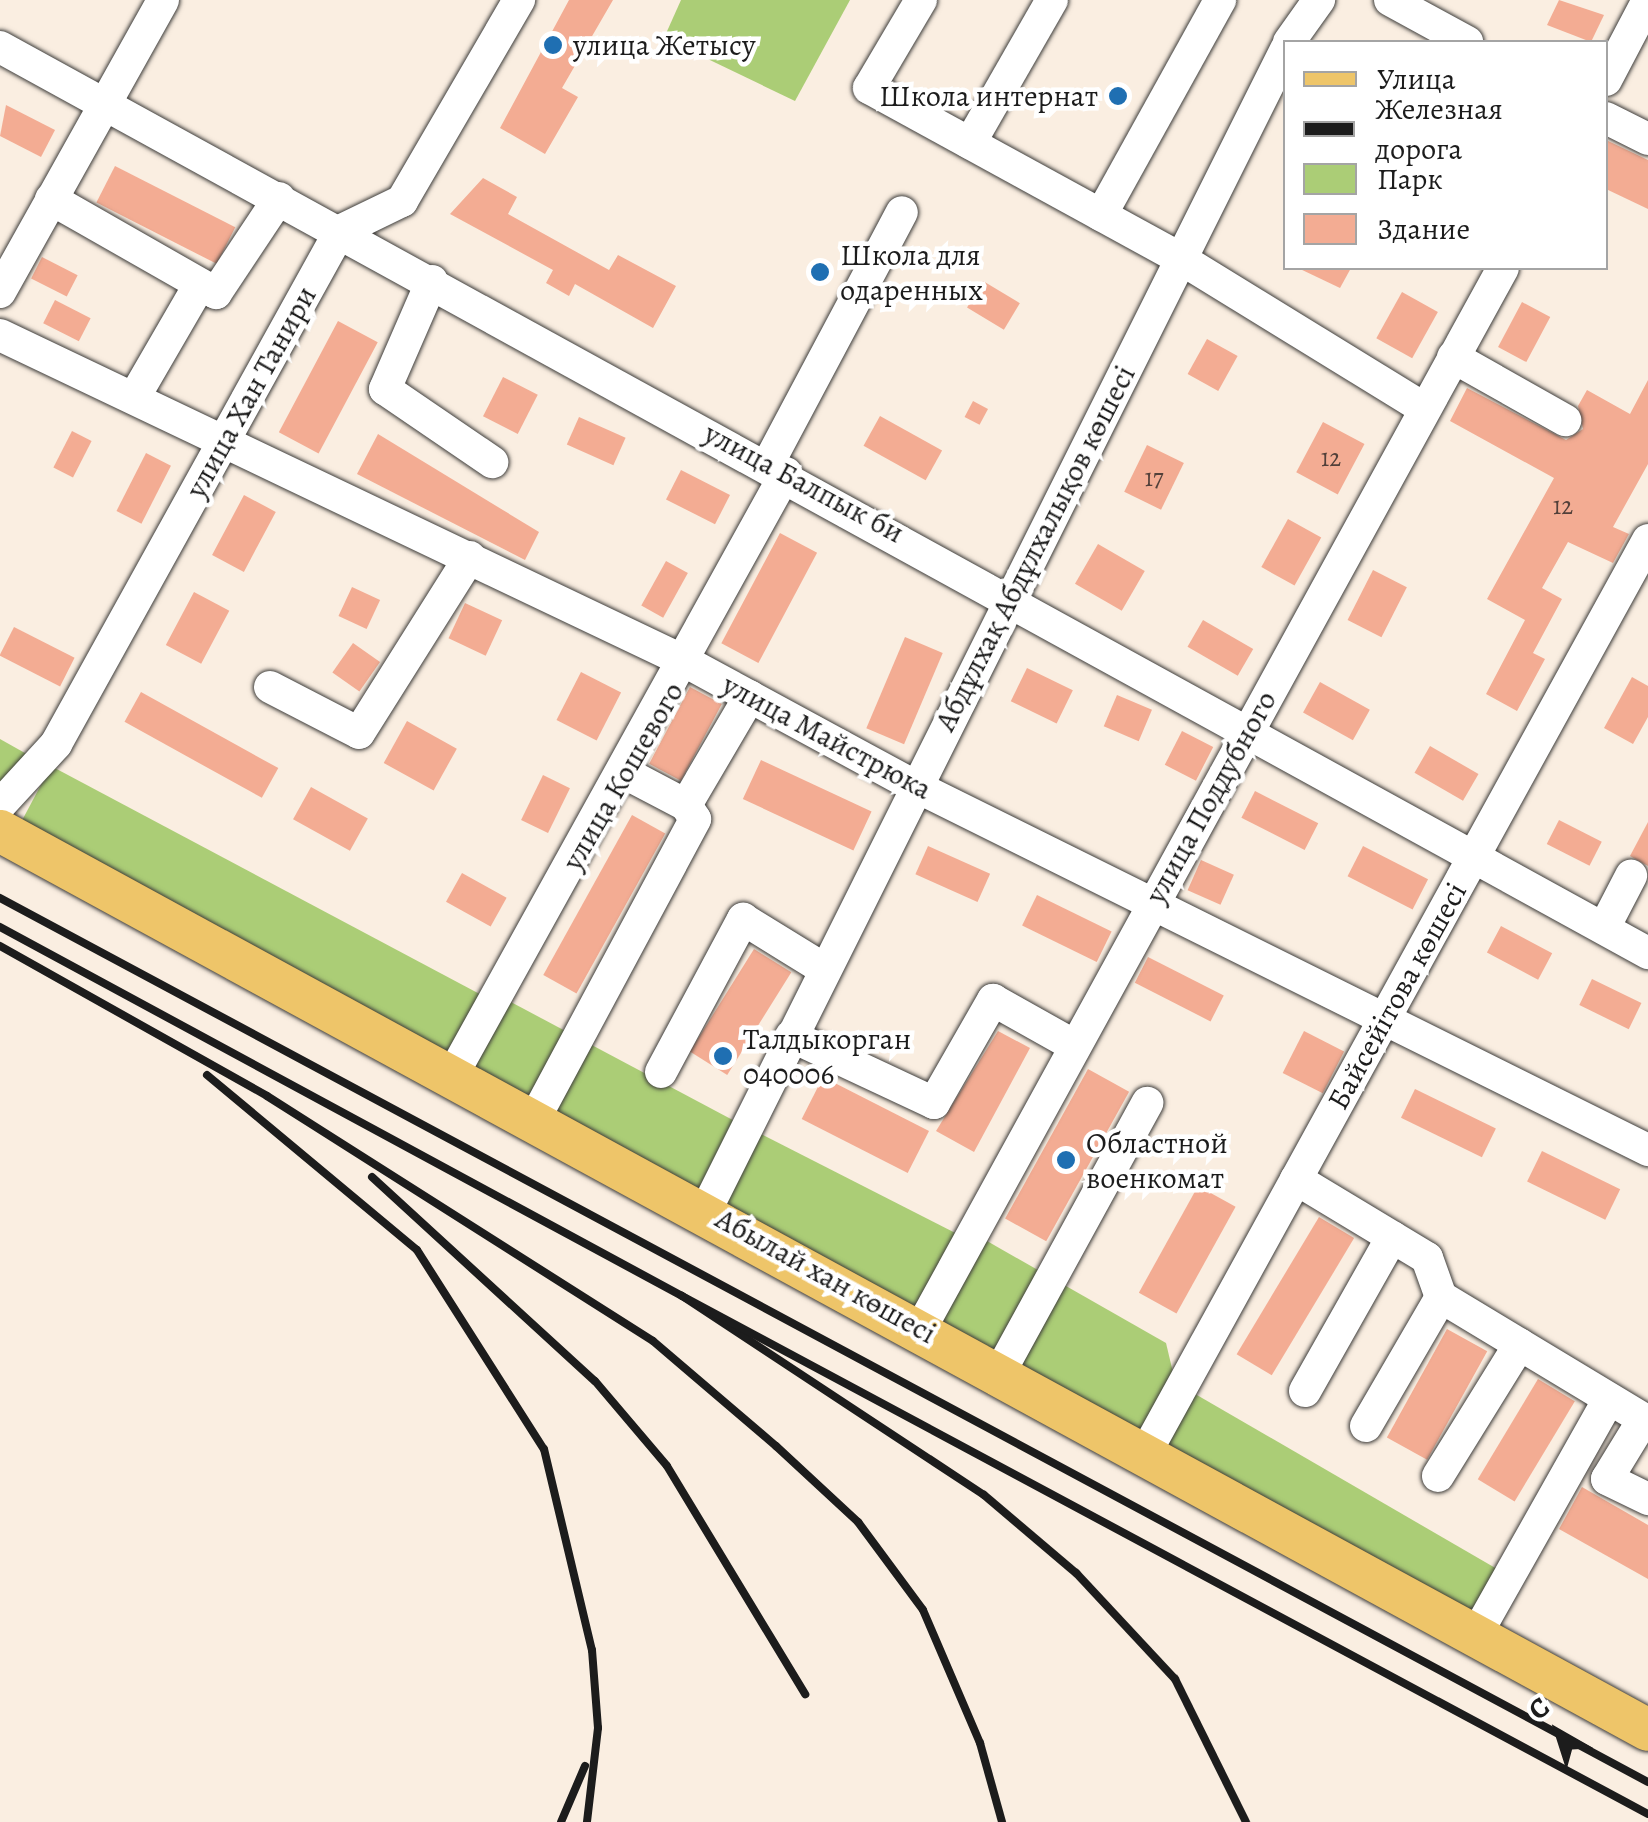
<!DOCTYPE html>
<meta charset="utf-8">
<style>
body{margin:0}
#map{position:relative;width:1648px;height:1822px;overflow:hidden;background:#faeee1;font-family:Alegreya,serif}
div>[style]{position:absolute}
.green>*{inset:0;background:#abcd76;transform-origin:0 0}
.building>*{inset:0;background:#f3ac93;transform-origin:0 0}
.roads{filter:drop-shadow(0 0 2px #3d3c3a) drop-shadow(0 0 2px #3d3c3a)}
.minor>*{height:32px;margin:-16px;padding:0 16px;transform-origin:16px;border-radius:16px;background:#fff}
.major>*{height:42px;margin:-21px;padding:0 21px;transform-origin:21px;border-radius:21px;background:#eec569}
.rail>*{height:8px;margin:-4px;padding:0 4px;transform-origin:4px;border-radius:4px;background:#1c1c1c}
.dots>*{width:28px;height:28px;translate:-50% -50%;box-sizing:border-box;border:5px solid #fff;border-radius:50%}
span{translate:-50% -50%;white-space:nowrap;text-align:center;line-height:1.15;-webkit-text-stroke:9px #fff;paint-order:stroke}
.number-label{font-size:25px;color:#52403a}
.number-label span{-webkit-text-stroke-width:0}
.poi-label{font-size:30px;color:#1c1c1c}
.left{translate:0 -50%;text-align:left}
.right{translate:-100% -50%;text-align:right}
.street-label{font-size:30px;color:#1c1c1c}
.legend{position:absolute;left:1283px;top:40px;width:325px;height:230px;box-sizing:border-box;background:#fff;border:2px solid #a4a4a4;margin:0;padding:12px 18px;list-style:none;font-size:30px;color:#1c1c1c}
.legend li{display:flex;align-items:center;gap:20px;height:50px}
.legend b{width:50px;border:2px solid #a4a4a4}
.north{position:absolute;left:1508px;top:1682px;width:100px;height:100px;-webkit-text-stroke:8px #fff;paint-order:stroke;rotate:321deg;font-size:28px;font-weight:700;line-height:40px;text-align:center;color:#1c1c1c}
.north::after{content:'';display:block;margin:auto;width:35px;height:45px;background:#1c1c1c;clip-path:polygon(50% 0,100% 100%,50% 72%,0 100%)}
</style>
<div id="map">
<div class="green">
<i style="clip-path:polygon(681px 0,850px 0,795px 101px,664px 38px)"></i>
<i style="clip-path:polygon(0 739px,32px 757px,0 789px)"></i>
<i style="left:51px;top:766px;width:486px;height:72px;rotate:28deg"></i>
<i style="left:509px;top:1001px;width:263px;height:82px;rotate:28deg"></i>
<i style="left:757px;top:1132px;width:227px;height:86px;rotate:27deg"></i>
<i style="clip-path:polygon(973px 1233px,1166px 1343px,1175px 1381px,1142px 1440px,930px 1327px)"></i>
<i style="clip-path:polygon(1190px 1391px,1504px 1573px,1473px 1616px,1166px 1451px)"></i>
</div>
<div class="building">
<i style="clip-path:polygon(569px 0,613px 0,562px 88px,578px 97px,545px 154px,500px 128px)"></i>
<i style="clip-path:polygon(1559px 0,1604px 15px,1591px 42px,1547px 25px)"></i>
<i style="clip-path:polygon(6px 105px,55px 130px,41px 157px,0 136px)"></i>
<i style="clip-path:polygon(1606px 140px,1648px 160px,1648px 209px,1606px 189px)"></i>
<i style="left:115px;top:166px;width:135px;height:41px;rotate:27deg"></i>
<i style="clip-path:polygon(483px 178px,517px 197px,508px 214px,609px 270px,618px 255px,676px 286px,653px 328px,575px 284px,569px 296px,546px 283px,553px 270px,450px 214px)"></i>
<i style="left:42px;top:257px;width:40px;height:24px;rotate:27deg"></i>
<i style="clip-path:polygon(1298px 268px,1351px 268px,1340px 288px)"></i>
<i style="left:983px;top:281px;width:43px;height:31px;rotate:31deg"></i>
<i style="left:1402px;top:292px;width:41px;height:53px;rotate:29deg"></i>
<i style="left:55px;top:300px;width:40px;height:26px;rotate:27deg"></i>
<i style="left:1522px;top:302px;width:32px;height:51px;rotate:28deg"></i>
<i style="left:338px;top:321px;width:45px;height:126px;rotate:28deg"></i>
<i style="left:1207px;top:339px;width:35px;height:40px;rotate:29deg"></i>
<i style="left:503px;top:377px;width:39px;height:44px;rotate:27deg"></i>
<i style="clip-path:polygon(1648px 380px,1648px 464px,1613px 527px,1629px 534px,1613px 563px,1568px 542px,1542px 588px,1562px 599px,1533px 653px,1545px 659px,1517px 711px,1486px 694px,1525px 620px,1487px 599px,1554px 478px,1450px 421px,1467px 388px,1566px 440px,1583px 429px,1578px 406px,1587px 390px,1630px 414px)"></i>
<i style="left:973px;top:401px;width:17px;height:18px;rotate:28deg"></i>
<i style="left:880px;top:416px;width:71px;height:34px;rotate:29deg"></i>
<i style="left:579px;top:417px;width:51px;height:30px;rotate:24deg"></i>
<i style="left:1323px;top:422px;width:47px;height:57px;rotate:28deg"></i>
<i style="left:72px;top:431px;width:22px;height:41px;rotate:27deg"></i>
<i style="clip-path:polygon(378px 434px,539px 532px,525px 560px,357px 474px)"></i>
<i style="left:1147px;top:445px;width:41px;height:52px;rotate:26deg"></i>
<i style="left:146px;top:453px;width:28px;height:65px;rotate:27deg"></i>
<i style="left:681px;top:470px;width:55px;height:33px;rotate:27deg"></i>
<i style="left:244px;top:495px;width:36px;height:68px;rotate:28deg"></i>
<i style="left:1288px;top:519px;width:38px;height:55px;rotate:29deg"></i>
<i style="left:780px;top:533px;width:42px;height:125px;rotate:28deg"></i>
<i style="left:1098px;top:544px;width:54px;height:46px;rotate:30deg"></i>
<i style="left:666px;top:561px;width:25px;height:51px;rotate:29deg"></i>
<i style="left:1373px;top:570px;width:38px;height:56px;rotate:27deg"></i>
<i style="left:352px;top:587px;width:31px;height:32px;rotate:25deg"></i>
<i style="left:194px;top:592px;width:40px;height:60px;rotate:28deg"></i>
<i style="left:465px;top:603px;width:41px;height:39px;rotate:25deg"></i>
<i style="left:1203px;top:620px;width:58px;height:31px;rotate:30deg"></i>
<i style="left:14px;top:627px;width:68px;height:32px;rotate:27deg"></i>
<i style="left:905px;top:637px;width:41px;height:99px;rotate:23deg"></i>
<i style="left:353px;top:643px;width:33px;height:36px;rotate:35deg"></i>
<i style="left:1027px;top:668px;width:51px;height:37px;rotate:26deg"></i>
<i style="left:581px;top:672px;width:45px;height:54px;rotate:27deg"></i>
<i style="clip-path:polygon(1632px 677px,1648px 686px,1648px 717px,1633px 744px,1604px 728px)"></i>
<i style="left:1320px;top:682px;width:57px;height:35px;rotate:29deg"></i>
<i style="left:690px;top:687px;width:36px;height:87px;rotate:28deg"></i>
<i style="left:141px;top:692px;width:157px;height:34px;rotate:29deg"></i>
<i style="left:1117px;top:695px;width:38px;height:34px;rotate:23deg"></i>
<i style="left:407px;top:721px;width:57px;height:48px;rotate:29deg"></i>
<i style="left:1182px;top:731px;width:35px;height:38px;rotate:27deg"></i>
<i style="left:1430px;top:746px;width:56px;height:31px;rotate:30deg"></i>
<i style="left:761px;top:760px;width:122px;height:43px;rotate:25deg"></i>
<i style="left:543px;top:775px;width:30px;height:50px;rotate:26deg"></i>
<i style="left:311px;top:787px;width:65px;height:37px;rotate:29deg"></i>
<i style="left:1255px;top:791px;width:71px;height:30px;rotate:27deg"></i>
<i style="left:632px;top:815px;width:38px;height:183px;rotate:29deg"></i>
<i style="left:1559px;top:820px;width:48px;height:27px;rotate:27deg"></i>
<i style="clip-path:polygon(1648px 822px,1648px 866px,1630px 856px)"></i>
<i style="left:928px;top:846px;width:68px;height:31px;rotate:24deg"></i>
<i style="left:1363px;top:846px;width:73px;height:34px;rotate:27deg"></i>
<i style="left:1201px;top:860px;width:36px;height:33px;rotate:24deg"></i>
<i style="left:462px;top:873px;width:51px;height:33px;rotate:29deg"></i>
<i style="left:1037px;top:895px;width:83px;height:34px;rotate:26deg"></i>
<i style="left:1501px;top:926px;width:58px;height:30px;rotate:28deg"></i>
<i style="left:754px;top:949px;width:44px;height:121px;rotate:32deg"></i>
<i style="left:1148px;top:957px;width:85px;height:29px;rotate:27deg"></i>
<i style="left:1592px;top:979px;width:55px;height:29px;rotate:26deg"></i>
<i style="clip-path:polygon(998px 1031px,1030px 1048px,974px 1152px,936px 1131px)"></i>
<i style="left:1304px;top:1031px;width:45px;height:47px;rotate:27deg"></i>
<i style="left:1088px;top:1069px;width:47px;height:171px;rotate:29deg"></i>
<i style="left:823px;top:1077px;width:119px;height:47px;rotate:27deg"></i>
<i style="left:1415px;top:1089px;width:90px;height:32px;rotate:26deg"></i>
<i style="left:1542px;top:1151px;width:87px;height:34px;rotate:26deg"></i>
<i style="left:1198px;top:1186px;width:43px;height:122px;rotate:29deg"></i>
<i style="left:1319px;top:1217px;width:41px;height:160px;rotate:31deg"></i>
<i style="left:1447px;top:1329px;width:46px;height:124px;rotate:29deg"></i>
<i style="left:1538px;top:1379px;width:43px;height:117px;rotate:31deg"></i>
<i style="clip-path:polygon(1582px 1487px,1648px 1525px,1648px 1579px,1559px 1529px)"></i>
</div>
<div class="roads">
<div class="minor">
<i style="left:921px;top:0;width:102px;rotate:120.6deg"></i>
<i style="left:869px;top:88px;width:356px;rotate:28.7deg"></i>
<i style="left:1181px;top:259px;width:286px;rotate:31.6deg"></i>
<i style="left:1390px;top:0;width:88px;rotate:28.6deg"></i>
<i style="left:1289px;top:42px;width:52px;rotate:-54.5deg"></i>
<i style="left:0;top:47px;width:1881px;rotate:28.8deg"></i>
<i style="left:1606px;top:80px;width:90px;rotate:-62.3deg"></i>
<i style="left:1606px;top:118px;width:47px;rotate:26.6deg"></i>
<i style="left:970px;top:143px;width:165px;rotate:-60.2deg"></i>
<i style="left:51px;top:199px;width:190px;rotate:29.7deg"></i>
<i style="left:216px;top:293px;width:114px;rotate:-56.4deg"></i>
<i style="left:1101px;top:215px;width:246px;rotate:-61deg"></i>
<i style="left:432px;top:281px;width:118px;rotate:113.5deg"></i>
<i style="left:385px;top:389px;width:130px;rotate:34.3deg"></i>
<i style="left:0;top:292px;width:334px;rotate:-60.8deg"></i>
<i style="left:0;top:335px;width:762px;rotate:25.49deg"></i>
<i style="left:688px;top:663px;width:256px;rotate:28.5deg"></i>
<i style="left:913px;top:785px;width:821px;rotate:26.41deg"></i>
<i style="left:1453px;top:357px;width:129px;rotate:29.4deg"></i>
<i style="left:135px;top:396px;width:129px;rotate:-59.9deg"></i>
<i style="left:768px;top:464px;width:285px;rotate:-62deg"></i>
<i style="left:270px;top:687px;width:100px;rotate:27.3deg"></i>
<i style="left:359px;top:733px;width:208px;rotate:-57.8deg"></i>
<i style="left:625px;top:773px;width:69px;rotate:27.7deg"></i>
<i style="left:0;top:805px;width:83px;rotate:-47.4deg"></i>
<i style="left:56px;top:744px;width:586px;rotate:-61.03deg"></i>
<i style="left:340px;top:231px;width:69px;rotate:-25.8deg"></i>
<i style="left:402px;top:201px;width:233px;rotate:-59.8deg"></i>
<i style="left:1604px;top:928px;width:59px;rotate:-62.6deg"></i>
<i style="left:791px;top:1036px;width:158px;rotate:25.1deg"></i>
<i style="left:934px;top:1103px;width:119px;rotate:-60.2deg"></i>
<i style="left:993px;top:1000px;width:94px;rotate:29.3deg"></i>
<i style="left:661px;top:1072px;width:174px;rotate:-61.8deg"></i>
<i style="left:743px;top:919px;width:95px;rotate:31.7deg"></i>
<i style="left:453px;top:1074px;width:687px;rotate:-61.01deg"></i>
<i style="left:535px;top:1118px;width:339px;rotate:-61.8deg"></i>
<i style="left:695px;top:819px;width:17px;rotate:-123deg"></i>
<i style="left:686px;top:805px;width:126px;rotate:-59.6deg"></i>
<i style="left:1296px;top:1179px;width:153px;rotate:31.1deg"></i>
<i style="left:1427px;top:1258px;width:41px;rotate:70.3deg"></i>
<i style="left:1441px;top:1297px;width:242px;rotate:31.1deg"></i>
<i style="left:706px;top:1210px;width:1298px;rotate:-63.45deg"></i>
<i style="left:921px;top:1328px;width:1209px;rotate:-61.23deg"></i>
<i style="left:1000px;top:1372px;width:307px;rotate:-61.3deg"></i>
<i style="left:1305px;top:1391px;width:177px;rotate:-60.5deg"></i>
<i style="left:1643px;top:1420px;width:69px;rotate:121.4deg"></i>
<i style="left:1607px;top:1479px;width:46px;rotate:26deg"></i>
<i style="left:1366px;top:1426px;width:149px;rotate:-59.8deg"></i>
<i style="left:1146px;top:1452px;width:1041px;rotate:-61.17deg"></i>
<i style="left:1438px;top:1476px;width:155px;rotate:-58.2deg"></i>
<i style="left:1476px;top:1635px;width:271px;rotate:-60.6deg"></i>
</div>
<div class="major">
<i style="left:0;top:831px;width:1877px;rotate:28.61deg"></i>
</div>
</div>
<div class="rail">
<i style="left:0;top:898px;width:1870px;rotate:28.21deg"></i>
<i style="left:0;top:927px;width:775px;rotate:28.42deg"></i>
<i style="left:0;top:946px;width:306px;rotate:29.3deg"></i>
<i style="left:267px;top:1096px;width:457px;rotate:32.4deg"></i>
<i style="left:653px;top:1341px;width:162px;rotate:40.5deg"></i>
<i style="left:776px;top:1446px;width:112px;rotate:42.8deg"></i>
<i style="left:858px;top:1522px;width:109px;rotate:53.5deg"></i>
<i style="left:923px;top:1610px;width:145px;rotate:66.8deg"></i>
<i style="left:980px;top:1743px;width:82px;rotate:74.4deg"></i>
<i style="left:207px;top:1075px;width:273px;rotate:39.8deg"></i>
<i style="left:417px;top:1250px;width:236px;rotate:57.5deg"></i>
<i style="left:544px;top:1449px;width:207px;rotate:76.6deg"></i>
<i style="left:592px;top:1650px;width:78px;rotate:85.6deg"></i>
<i style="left:598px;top:1728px;width:95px;rotate:96.7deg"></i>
<i style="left:372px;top:1177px;width:302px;rotate:42.5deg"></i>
<i style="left:595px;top:1381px;width:111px;rotate:49.7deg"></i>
<i style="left:667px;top:1466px;width:267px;rotate:58.8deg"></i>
<i style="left:561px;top:1822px;width:61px;rotate:-66.8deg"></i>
<i style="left:1246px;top:1822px;width:160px;rotate:-116.4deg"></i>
<i style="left:1175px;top:1679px;width:145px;rotate:-133deg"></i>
<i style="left:1076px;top:1573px;width:121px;rotate:-139.7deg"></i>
<i style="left:984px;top:1495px;width:362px;rotate:-146.6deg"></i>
<i style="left:682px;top:1296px;width:1096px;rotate:28.2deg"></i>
</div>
<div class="dots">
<i style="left:553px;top:45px;background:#1f6fb2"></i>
<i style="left:1118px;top:96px;background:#1f6fb2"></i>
<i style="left:820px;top:272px;background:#1f6fb2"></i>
<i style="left:723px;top:1056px;background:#1f6fb2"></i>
<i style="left:1066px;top:1160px;background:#1f6fb2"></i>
</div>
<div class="number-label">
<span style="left:1331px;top:458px">12</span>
<span style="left:1154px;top:478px">17</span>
<span style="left:1563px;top:506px">12</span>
</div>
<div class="poi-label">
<span class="left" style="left:573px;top:45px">улица Жетысу</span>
<span class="right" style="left:1098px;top:96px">Школа интернат</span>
<span class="left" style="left:840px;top:272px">Школа для<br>одаренных</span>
<span class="left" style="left:743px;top:1056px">Талдыкорган<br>040006</span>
<span class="left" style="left:1086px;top:1160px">Областной<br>военкомат</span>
</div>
<div class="street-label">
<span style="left:251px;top:392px;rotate:-61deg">улица Хан Танири</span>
<span style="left:804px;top:483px;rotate:28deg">улица Балпык би</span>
<span style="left:1035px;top:548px;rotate:-63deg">Абдұлхақ Абдұлхалықов көшесі</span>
<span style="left:827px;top:737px;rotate:28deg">улица Майстрюка</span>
<span style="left:623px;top:776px;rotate:-60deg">улица Кошевого</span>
<span style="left:1211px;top:797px;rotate:-61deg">улица Поддубного</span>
<span style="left:1397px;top:996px;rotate:-61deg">Байсейітова көшесі</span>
<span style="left:826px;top:1276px;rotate:29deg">Абылай хан көшесі</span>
</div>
<ul class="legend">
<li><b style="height:12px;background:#eec569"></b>Улица</li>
<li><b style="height:12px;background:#1c1c1c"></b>Железная дорога</li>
<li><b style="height:28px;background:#abcd76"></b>Парк</li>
<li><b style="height:28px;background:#f3ac93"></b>Здание</li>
</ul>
<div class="north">С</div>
</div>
